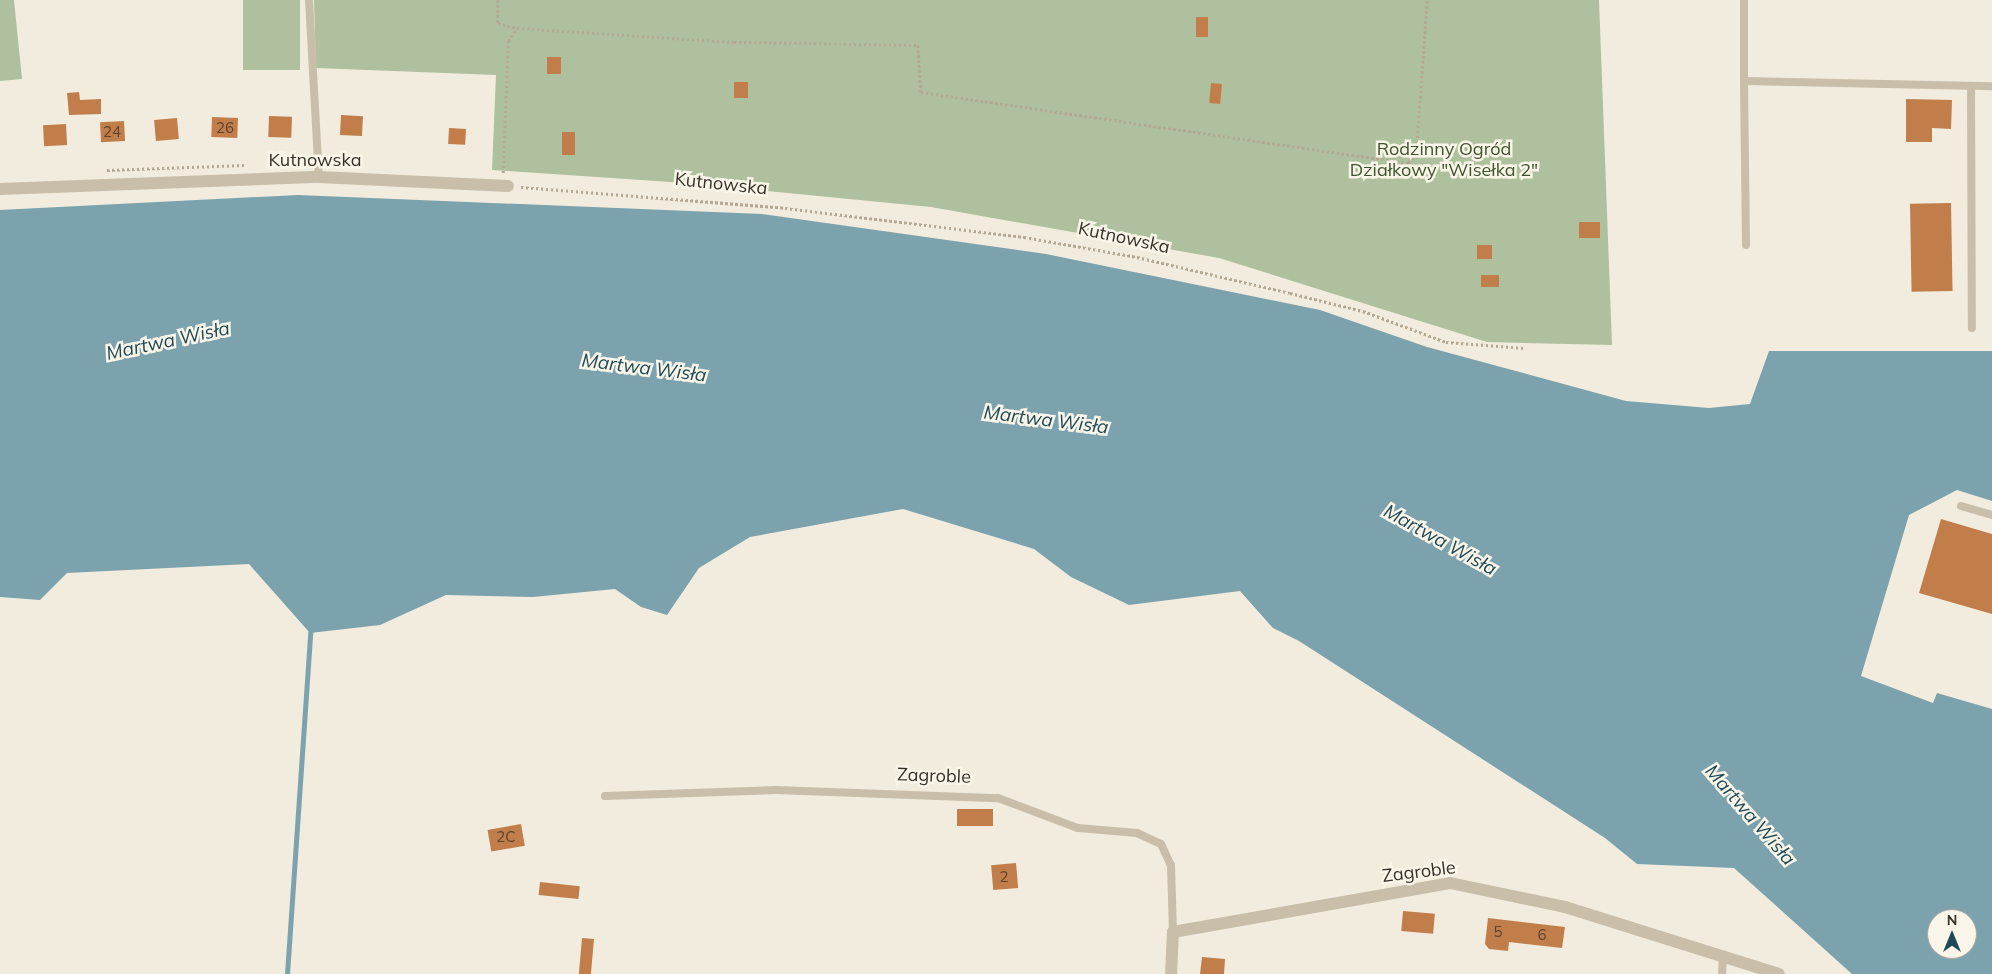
<!DOCTYPE html>
<meta charset="utf-8">
<style>
body{margin:0}
#map{position:relative;width:1992px;height:974px;overflow:hidden;background:#f1ecdd;font-family:Mulish,sans-serif}
div>[style]{position:absolute}
.green>*{inset:0;background:#aec09d;transform-origin:0 0}
.water>*{inset:0;background:#7ca2ae}
.stream>*{height:4.5px;margin:-2.25px;padding:0 2.25px;transform-origin:2.25px;border-radius:2.25px;background:#7ca2ae}
.building>*{inset:0;background:#c27e4a;transform-origin:0 0}
.path>*{height:2.5px;margin-top:-1.25px;transform-origin:0;background:repeating-linear-gradient(90deg,#b5a893 0 2.5px,transparent 0 5px)}
.lane>*{height:8px;margin:-4px;padding:0 4px;transform-origin:4px;border-radius:4px;background:#c9bea9}
.street>*{height:12px;margin:-6px;padding:0 6px;transform-origin:6px;border-radius:6px;background:#c9bea9}
span{translate:-50% -50%;white-space:nowrap;text-align:center;line-height:1.15;-webkit-text-stroke:5px #f9f5e9;paint-order:stroke}
.number-label{font-size:15px;color:#5a4431}
.number-label span{-webkit-text-stroke-width:0}
.park-label{font-size:18px;color:#3e542d}
.street-label{font-size:18px;color:#373029}
.water-label{font-size:19px;color:#1f4957;font-style:italic}
.north{position:absolute;left:1927px;top:909px;width:50px;height:50px;box-sizing:border-box;background:#f9f5e9;border:1px solid #aba69c;border-radius:50%;rotate:0deg;font-size:14px;font-weight:700;line-height:20px;text-align:center;color:#373029}
.north::after{content:'';display:block;margin:auto;width:18px;height:22px;background:#1f4957;clip-path:polygon(50% 0,100% 100%,50% 72%,0 100%)}
</style>
<div id="map">
<div class="green">
<i style="clip-path:polygon(0 0,14px 0,22px 79px,0 81px)"></i>
<i style="left:243px;top:0;width:57px;height:70px"></i>
<i style="clip-path:polygon(314px 0,1599px 0,1612px 345px,1487px 342px,1219px 258px,931px 207px,685px 183px,492px 170px,496px 75px,316px 68px)"></i>
</div>
<div class="water">
<i style="clip-path:polygon(evenodd,298px 195px,762px 214px,1046px 254px,1320px 310px,1427px 347px,1626px 401px,1709px 408px,1750px 404px,1769px 351px,1992px 351px,1992px 501px,1957px 490px,1909px 515px,1861px 676px,1933px 703px,1937px 693px,1992px 709px,1992px 974px,1852px 974px,1734px 868px,1637px 864px,1605px 838px,1299px 641px,1273px 628px,1240px 591px,1129px 605px,1071px 577px,1034px 549px,903px 509px,750px 537px,699px 568px,667px 615px,641px 607px,615px 589px,533px 597px,446px 595px,380px 625px,310px 633px,249px 564px,67px 573px,40px 600px,0 597px,0 210px,298px 195px,1937px 919px,1967px 919px,1967px 949px,1937px 949px,1937px 919px)"></i>
</div>
<div class="stream">
<i style="left:287px;top:974px;width:342px;rotate:-86.1deg"></i>
</div>
<div class="building">
<i style="left:1208px;top:17px;width:20px;height:12px;rotate:90deg"></i>
<i style="left:547px;top:57px;width:14px;height:17px"></i>
<i style="left:734px;top:82px;width:14px;height:16px"></i>
<i style="left:1211px;top:83px;width:11px;height:20px;rotate:5deg"></i>
<i style="clip-path:polygon(79px 92px,80px 100px,101px 99px,101px 114px,69px 115px,67px 93px)"></i>
<i style="clip-path:polygon(1906px 99px,1952px 100px,1951px 129px,1932px 128px,1932px 142px,1906px 142px)"></i>
<i style="left:341px;top:115px;width:22px;height:20px;rotate:3deg"></i>
<i style="left:269px;top:116px;width:23px;height:21px;rotate:2deg"></i>
<i style="left:212px;top:117px;width:26px;height:20px;rotate:2deg"></i>
<i style="left:177px;top:118px;width:21px;height:23px;rotate:85deg"></i>
<i style="left:124px;top:121px;width:20px;height:24px;rotate:87deg"></i>
<i style="left:66px;top:124px;width:21px;height:23px;rotate:87deg"></i>
<i style="left:449px;top:128px;width:17px;height:16px;rotate:3deg"></i>
<i style="left:562px;top:132px;width:13px;height:23px"></i>
<i style="left:1951px;top:203px;width:88px;height:41px;rotate:89deg"></i>
<i style="left:1579px;top:222px;width:21px;height:16px"></i>
<i style="left:1477px;top:245px;width:15px;height:14px"></i>
<i style="left:1481px;top:275px;width:18px;height:12px"></i>
<i style="clip-path:polygon(1941px 519px,1992px 534px,1992px 614px,1919px 593px)"></i>
<i style="left:957px;top:809px;width:36px;height:17px"></i>
<i style="left:521px;top:824px;width:22px;height:34px;rotate:80deg"></i>
<i style="left:1016px;top:863px;width:25px;height:25px;rotate:85deg"></i>
<i style="left:540px;top:882px;width:40px;height:13px;rotate:6deg"></i>
<i style="left:1403px;top:911px;width:32px;height:20px;rotate:5deg"></i>
<i style="clip-path:polygon(1488px 918px,1565px 927px,1562px 948px,1509px 942px,1508px 951px,1489px 949px,1485px 944px)"></i>
<i style="left:582px;top:938px;width:12px;height:36px;rotate:5deg"></i>
<i style="clip-path:polygon(1202px 957px,1225px 959px,1224px 974px,1200px 974px)"></i>
</div>
<div class="path">
<i style="left:498px;top:0;width:23px;rotate:90deg"></i>
<i style="left:498px;top:23px;width:20px;rotate:15deg"></i>
<i style="left:107px;top:170px;width:137px;rotate:-2.1deg"></i>
<i style="left:503px;top:173px;width:132px;rotate:-87.8deg"></i>
<i style="left:508px;top:41px;width:16px;rotate:-55deg"></i>
<i style="left:517px;top:28px;width:217px;rotate:3.7deg"></i>
<i style="left:734px;top:42px;width:184px;rotate:0.9deg"></i>
<i style="left:918px;top:45px;width:47px;rotate:86.3deg"></i>
<i style="left:921px;top:92px;width:492px;rotate:8.3deg"></i>
<i style="left:1408px;top:163px;width:13px;rotate:-51deg"></i>
<i style="left:1416px;top:153px;width:153px;rotate:-85.9deg"></i>
<i style="left:521px;top:187px;width:265px;rotate:4.5deg"></i>
<i style="left:785px;top:208px;width:241px;rotate:6.9deg"></i>
<i style="left:1024px;top:237px;width:115px;rotate:10deg"></i>
<i style="left:1137px;top:257px;width:157px;rotate:13.2deg"></i>
<i style="left:1290px;top:293px;width:75px;rotate:13.9deg"></i>
<i style="left:1363px;top:311px;width:89px;rotate:20.5deg"></i>
<i style="left:1446px;top:342px;width:79px;rotate:4.3deg"></i>
</div>
<div class="lane">
<i style="left:309px;top:0;width:177px;rotate:86.8deg"></i>
<i style="left:1744px;top:0;width:81px;rotate:90deg"></i>
<i style="left:1744px;top:81px;width:248px;rotate:1.2deg"></i>
<i style="left:1744px;top:81px;width:164px;rotate:89.3deg"></i>
<i style="left:1971px;top:86px;width:242px;rotate:89.8deg"></i>
<i style="left:1961px;top:506px;width:32px;rotate:16deg"></i>
<i style="left:605px;top:796px;width:171px;rotate:-2deg"></i>
<i style="left:776px;top:790px;width:222px;rotate:2.1deg"></i>
<i style="left:998px;top:798px;width:85px;rotate:20.6deg"></i>
<i style="left:1078px;top:828px;width:59px;rotate:4.8deg"></i>
<i style="left:1137px;top:833px;width:26px;rotate:25deg"></i>
<i style="left:1161px;top:844px;width:23px;rotate:65deg"></i>
<i style="left:1171px;top:865px;width:67px;rotate:88.3deg"></i>
<i style="left:1722px;top:974px;width:19px;rotate:-87deg"></i>
</div>
<div class="street">
<i style="left:0;top:189px;width:319px;rotate:-2.2deg"></i>
<i style="left:319px;top:177px;width:189px;rotate:2.7deg"></i>
<i style="left:1171px;top:974px;width:42px;rotate:-87.3deg"></i>
<i style="left:1173px;top:932px;width:281px;rotate:-10deg"></i>
<i style="left:1450px;top:883px;width:117px;rotate:11.8deg"></i>
<i style="left:1565px;top:907px;width:224px;rotate:17.4deg"></i>
</div>
<div class="number-label">
<span style="left:225px;top:128px">26</span>
<span style="left:112px;top:132px">24</span>
<span style="left:506px;top:837px">2C</span>
<span style="left:1004px;top:877px">2</span>
<span style="left:1498px;top:932px">5</span>
<span style="left:1542px;top:935px">6</span>
</div>
<div class="park-label">
<span style="left:1444px;top:160px">Rodzinny Ogród<br>Działkowy "Wisełka 2"</span>
</div>
<div class="street-label">
<span style="left:315px;top:160px">Kutnowska</span>
<span style="left:721px;top:184px;rotate:6deg">Kutnowska</span>
<span style="left:1124px;top:238px;rotate:12deg">Kutnowska</span>
<span style="left:934px;top:776px;rotate:2deg">Zagroble</span>
<span style="left:1419px;top:872px;rotate:-7deg">Zagroble</span>
</div>
<div class="water-label">
<span style="left:168px;top:341px;rotate:-12deg">Martwa Wisła</span>
<span style="left:644px;top:368px;rotate:7deg">Martwa Wisła</span>
<span style="left:1046px;top:420px;rotate:7deg">Martwa Wisła</span>
<span style="left:1440px;top:540px;rotate:29deg">Martwa Wisła</span>
<span style="left:1750px;top:815px;rotate:49deg">Martwa Wisła</span>
</div>
<div class="north">N</div>
</div>
